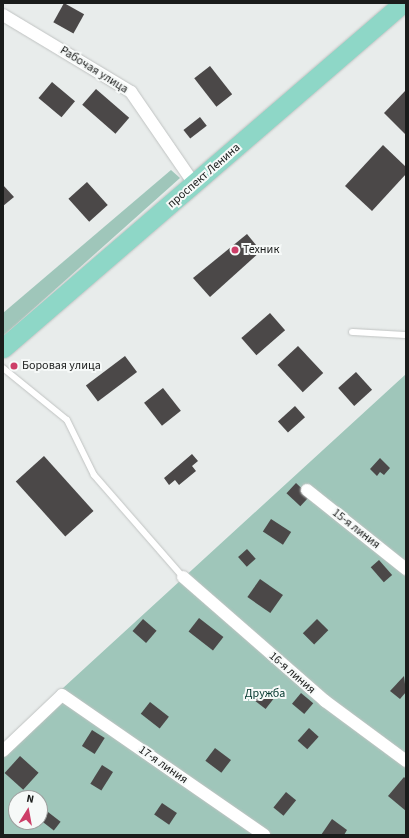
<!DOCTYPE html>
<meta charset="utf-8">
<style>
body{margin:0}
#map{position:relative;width:409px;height:838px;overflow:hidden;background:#e8eceb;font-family:"Source Sans 3",sans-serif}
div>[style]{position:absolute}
.green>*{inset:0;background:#9fc6ba}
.building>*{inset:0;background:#4b4848;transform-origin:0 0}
.roads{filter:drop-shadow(0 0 1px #c0c3c2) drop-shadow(0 0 1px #c0c3c2)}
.service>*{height:6px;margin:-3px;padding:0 3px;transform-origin:3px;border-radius:3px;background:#fff}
.minor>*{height:12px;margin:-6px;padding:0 6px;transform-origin:6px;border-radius:6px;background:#fff}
.primary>*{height:19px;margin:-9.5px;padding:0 9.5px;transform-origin:9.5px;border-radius:9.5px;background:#8ed7c7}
.dots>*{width:11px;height:11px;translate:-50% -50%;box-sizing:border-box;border:2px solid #f6f9f8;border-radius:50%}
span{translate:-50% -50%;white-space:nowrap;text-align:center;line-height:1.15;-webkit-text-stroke:4px #f6f9f8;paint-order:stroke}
.street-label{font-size:12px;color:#1a1c1b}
.poi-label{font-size:12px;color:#1a1c1b}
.left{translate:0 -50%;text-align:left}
.park-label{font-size:12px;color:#01362c}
.frame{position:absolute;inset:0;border:4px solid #1a1c1b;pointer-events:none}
.north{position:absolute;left:8px;top:790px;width:40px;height:40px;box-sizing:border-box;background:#f6f9f8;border:1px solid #9ea1a0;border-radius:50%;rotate:11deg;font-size:11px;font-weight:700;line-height:16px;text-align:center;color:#1a1c1b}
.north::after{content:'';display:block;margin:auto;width:14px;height:18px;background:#cd3e68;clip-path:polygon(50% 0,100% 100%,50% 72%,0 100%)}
</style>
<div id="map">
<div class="green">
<i style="clip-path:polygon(171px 170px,180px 178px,3px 336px,3px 313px)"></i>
<i style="clip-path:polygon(evenodd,406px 374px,406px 835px,3px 835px,3px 743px,406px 374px,16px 798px,40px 798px,40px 822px,16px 822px,16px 798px)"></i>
</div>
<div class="building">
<i style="left:64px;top:3px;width:23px;height:22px;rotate:29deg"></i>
<i style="left:210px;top:66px;width:36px;height:20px;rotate:52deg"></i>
<i style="left:52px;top:82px;width:30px;height:21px;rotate:40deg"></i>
<i style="left:96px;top:89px;width:44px;height:21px;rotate:41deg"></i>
<i style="clip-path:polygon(406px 90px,406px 135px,384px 113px)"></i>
<i style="left:200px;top:117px;width:11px;height:21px;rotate:52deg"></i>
<i style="clip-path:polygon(383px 145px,406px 167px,406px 174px,372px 211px,345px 186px)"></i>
<i style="left:87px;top:182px;width:31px;height:25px;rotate:48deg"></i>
<i style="clip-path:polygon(3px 185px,14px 197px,3px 206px)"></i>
<i style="clip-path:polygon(247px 234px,261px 251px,210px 297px,193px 278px)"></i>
<i style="left:270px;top:313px;width:23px;height:38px;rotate:49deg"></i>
<i style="left:298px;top:346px;width:37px;height:28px;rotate:47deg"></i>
<i style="left:125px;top:356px;width:20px;height:49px;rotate:53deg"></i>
<i style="left:356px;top:372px;width:24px;height:24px;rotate:48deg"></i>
<i style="left:163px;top:388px;width:29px;height:24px;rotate:52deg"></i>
<i style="left:295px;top:406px;width:15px;height:23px;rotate:48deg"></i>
<i style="clip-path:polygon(192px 454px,198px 461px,192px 466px,196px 471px,179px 485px,175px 480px,169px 485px,164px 478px)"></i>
<i style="left:44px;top:456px;width:74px;height:38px;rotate:48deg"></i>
<i style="clip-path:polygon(380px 458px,390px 468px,384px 475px,380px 472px,377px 476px,370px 469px)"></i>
<i style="left:296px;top:483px;width:19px;height:14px;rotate:43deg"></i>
<i style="left:271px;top:519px;width:24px;height:15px;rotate:33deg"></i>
<i style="left:247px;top:549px;width:13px;height:12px;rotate:48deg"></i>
<i style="left:379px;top:560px;width:20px;height:11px;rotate:49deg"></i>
<i style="left:260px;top:579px;width:28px;height:22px;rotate:35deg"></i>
<i style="left:199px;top:618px;width:31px;height:17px;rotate:38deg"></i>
<i style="left:143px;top:619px;width:18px;height:16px;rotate:41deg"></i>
<i style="left:317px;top:619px;width:16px;height:20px;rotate:45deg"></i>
<i style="clip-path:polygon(404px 676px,406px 692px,400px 699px,390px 691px)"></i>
<i style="left:261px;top:689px;width:16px;height:13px;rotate:38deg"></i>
<i style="left:301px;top:693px;width:16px;height:14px;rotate:40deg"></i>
<i style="left:150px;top:702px;width:24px;height:15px;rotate:38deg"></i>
<i style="left:309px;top:728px;width:13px;height:17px;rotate:42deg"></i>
<i style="left:92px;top:730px;width:15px;height:19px;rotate:32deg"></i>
<i style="left:215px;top:748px;width:20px;height:16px;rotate:37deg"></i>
<i style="left:20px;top:756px;width:25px;height:23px;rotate:42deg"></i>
<i style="left:102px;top:765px;width:13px;height:22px;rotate:32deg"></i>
<i style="clip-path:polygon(404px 777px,406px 779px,406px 811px,388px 796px)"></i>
<i style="left:286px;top:792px;width:13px;height:20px;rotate:39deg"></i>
<i style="left:162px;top:803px;width:18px;height:14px;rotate:34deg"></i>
<i style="left:48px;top:812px;width:16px;height:11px;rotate:38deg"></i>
<i style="clip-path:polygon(332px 819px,347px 830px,344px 835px,321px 835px)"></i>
</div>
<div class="roads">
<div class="service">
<i style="left:352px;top:332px;width:54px;rotate:3.2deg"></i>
<i style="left:3px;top:368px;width:82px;rotate:39.1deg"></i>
<i style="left:67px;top:420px;width:61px;rotate:63.9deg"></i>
<i style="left:94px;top:475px;width:135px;rotate:48.9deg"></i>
</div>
<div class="minor">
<i style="left:3px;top:15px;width:149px;rotate:31deg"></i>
<i style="left:131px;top:92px;width:113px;rotate:55.5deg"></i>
<i style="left:307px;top:490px;width:127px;rotate:38.6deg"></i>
<i style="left:183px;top:577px;width:189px;rotate:41.1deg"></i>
<i style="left:325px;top:701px;width:101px;rotate:36.5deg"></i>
<i style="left:3px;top:751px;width:81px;rotate:-43.5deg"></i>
<i style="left:62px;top:695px;width:246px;rotate:34.7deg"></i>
</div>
<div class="primary">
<i style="left:3px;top:348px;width:528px;rotate:-40.78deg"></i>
</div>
</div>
<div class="dots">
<i style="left:235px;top:250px;background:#cd3e68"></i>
<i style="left:14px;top:366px;background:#cd3e68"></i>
</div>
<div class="street-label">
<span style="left:94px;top:70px;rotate:32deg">Рабочая улица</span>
<span style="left:204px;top:176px;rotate:-41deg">проспект Ленина</span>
<span style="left:356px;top:529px;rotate:38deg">15-я линия</span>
<span style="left:292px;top:673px;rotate:41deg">16-я линия</span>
<span style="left:163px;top:765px;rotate:35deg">17-я линия</span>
</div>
<div class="poi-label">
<span class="left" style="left:243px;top:250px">Техник</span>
<span class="left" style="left:22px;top:366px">Боровая улица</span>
</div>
<div class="park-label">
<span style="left:265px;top:694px">Дружба</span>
</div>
<div class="frame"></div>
<div class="north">N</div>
</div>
